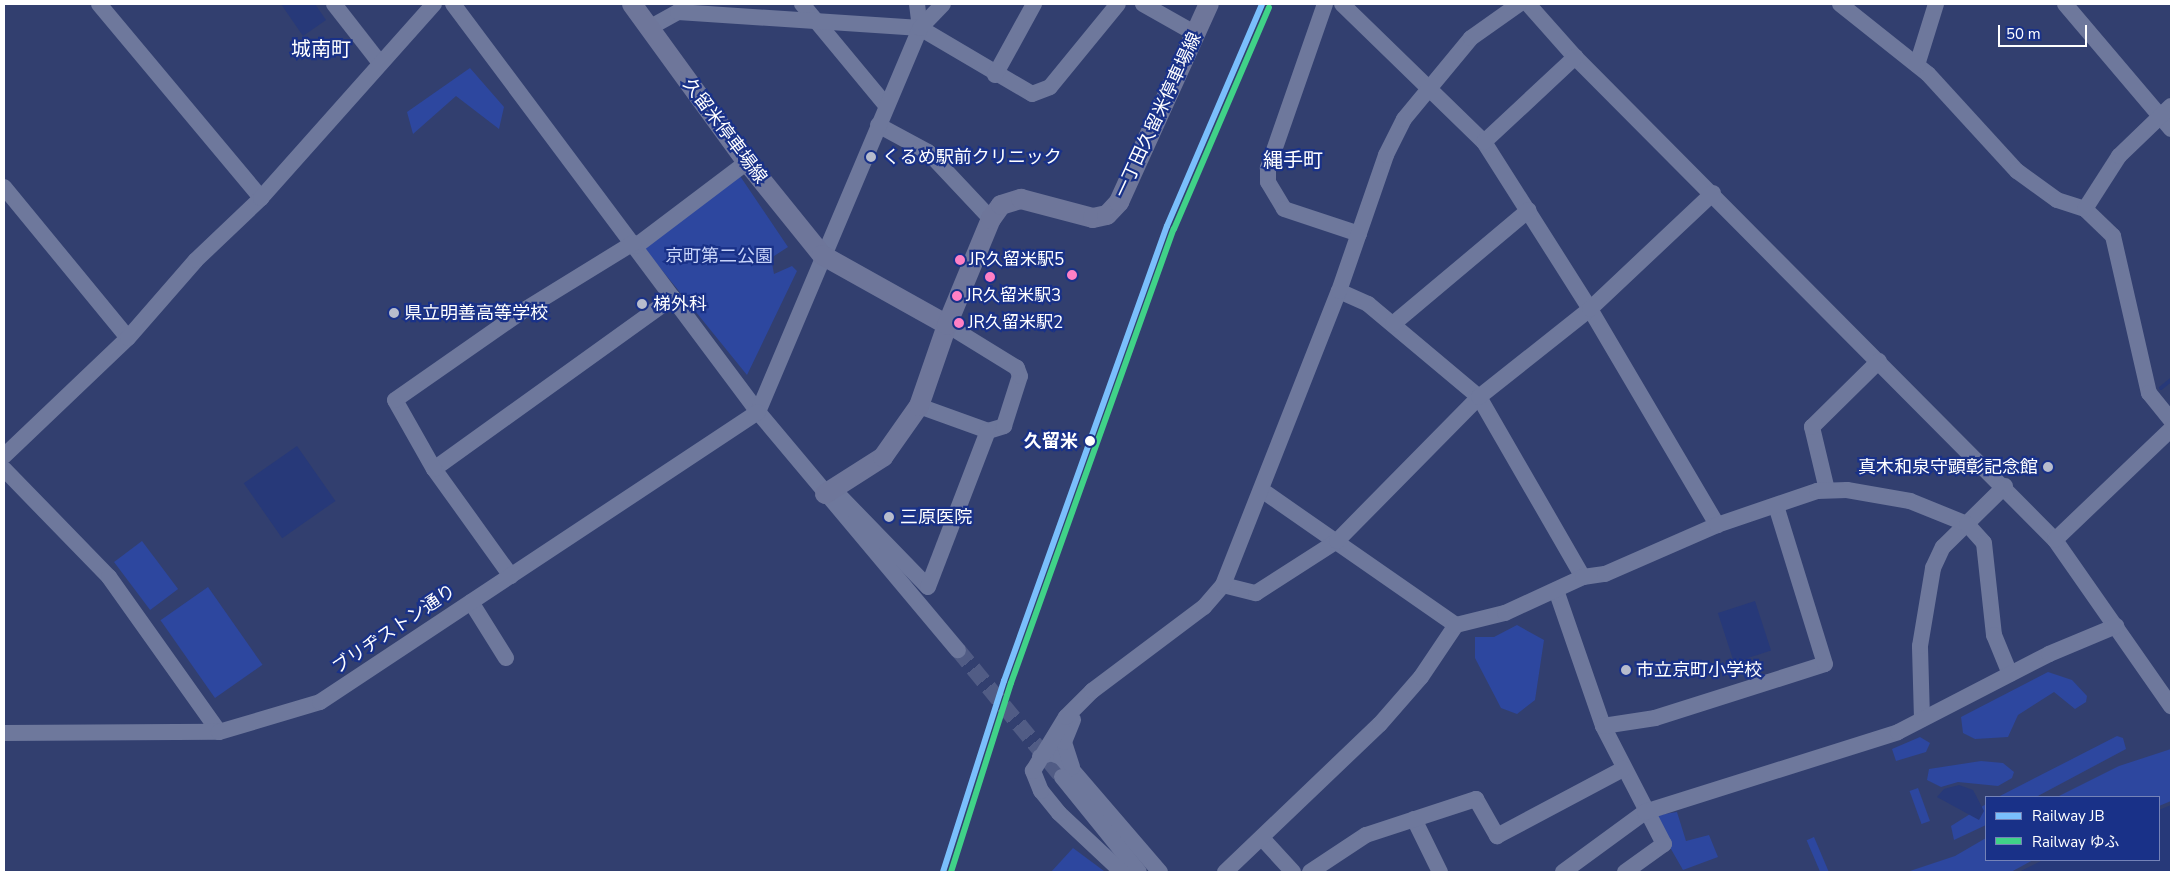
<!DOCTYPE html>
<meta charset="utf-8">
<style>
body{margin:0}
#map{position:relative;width:2175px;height:876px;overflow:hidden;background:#323f6f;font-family:"Nunito Sans","Noto Sans JP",sans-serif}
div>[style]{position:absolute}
.green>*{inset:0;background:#2d479f;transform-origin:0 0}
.water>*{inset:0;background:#273979;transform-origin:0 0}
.stream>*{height:4px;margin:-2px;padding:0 2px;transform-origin:2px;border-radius:2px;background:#273979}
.minor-tunnel>*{height:16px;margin-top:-8px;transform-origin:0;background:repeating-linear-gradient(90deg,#515c85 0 16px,transparent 0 24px)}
.minor>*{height:16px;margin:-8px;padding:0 8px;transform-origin:8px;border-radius:8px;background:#6e789c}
.major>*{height:20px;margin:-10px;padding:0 10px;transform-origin:10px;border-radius:10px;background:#6e769a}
.rail-1>*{height:6px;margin:-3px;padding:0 3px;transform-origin:3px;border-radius:3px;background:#7abffc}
.rail-2>*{height:6px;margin:-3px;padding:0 3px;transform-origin:3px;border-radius:3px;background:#40d288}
.dots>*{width:14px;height:14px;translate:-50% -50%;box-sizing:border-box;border:2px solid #193188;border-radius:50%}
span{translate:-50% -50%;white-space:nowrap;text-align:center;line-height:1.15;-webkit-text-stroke:4.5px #193188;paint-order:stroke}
.bus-label{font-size:17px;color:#fff}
.left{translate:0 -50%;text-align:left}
.street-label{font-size:18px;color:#fff}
.poi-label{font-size:18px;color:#fff}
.right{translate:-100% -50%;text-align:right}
.park-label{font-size:18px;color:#c7d3f9}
.stop-label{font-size:18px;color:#fff;font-weight:700}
.quarter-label{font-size:20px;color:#fff}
.frame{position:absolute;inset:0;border:5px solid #fff;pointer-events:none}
.legend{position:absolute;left:1985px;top:796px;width:175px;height:65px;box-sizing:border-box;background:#193188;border:1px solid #7583b8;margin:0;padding:6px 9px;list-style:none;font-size:15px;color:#fff}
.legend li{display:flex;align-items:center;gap:10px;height:25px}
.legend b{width:25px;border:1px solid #7583b8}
.scale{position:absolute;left:1998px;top:25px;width:89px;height:22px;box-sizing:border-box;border:2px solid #fff;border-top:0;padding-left:6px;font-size:15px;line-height:18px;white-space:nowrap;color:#fff;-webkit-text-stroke:4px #193188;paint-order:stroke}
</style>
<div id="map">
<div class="green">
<i style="clip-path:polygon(470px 68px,504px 107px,499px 129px,456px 96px,413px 134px,407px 112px)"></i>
<i style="clip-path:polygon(738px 173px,788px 247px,771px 258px,774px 274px,792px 266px,797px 271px,747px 375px,644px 248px)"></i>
<i style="left:142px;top:541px;width:60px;height:35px;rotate:53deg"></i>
<i style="left:208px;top:587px;width:95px;height:58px;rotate:55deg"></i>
<i style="clip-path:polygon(1517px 625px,1544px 640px,1535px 700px,1517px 714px,1501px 708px,1475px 658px,1475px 637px,1494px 637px)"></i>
<i style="clip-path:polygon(2048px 672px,2072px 680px,2087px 696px,2086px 702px,2075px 709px,2054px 692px,2018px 715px,2008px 737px,1975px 739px,1963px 733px,1961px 717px)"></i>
<i style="clip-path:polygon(2117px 736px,2123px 738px,2126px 749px,2036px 797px,1998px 797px)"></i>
<i style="clip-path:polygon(1920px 737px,1930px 743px,1926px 752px,1896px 761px,1892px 749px)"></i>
<i style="clip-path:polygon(2171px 749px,2171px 801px,2159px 806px,2159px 797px,2057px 797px,2119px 766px)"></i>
<i style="clip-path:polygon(1981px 761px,2003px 763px,2014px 772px,2012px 778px,1998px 786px,1958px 782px,1941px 787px,1927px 780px,1929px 769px)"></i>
<i style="left:1918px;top:788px;width:35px;height:9px;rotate:70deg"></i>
<i style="clip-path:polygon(1986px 804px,1986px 825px,1954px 840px,1951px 826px)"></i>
<i style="clip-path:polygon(1677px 812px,1686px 841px,1709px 835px,1718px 857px,1683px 870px,1652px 816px)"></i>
<i style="left:1814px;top:837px;width:38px;height:8px;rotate:67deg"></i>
<i style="clip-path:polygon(1986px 838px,1986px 860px,2033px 860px,2011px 872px,1907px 872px,1955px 856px)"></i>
<i style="clip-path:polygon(1073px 848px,1104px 871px,1105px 872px,1051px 872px)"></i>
</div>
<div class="water">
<i style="clip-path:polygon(281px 4px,315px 4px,326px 20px,303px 36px)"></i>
<i style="left:297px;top:446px;width:67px;height:65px;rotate:55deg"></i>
<i style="left:1755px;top:601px;width:52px;height:39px;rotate:72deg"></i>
<i style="clip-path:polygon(1959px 785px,1973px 790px,1984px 811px,1979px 820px,1937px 797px,1944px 789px)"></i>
<i style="clip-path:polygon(2171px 805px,2171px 872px,2019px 872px,2043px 860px,2159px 860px,2159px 810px)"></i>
</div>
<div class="stream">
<i style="left:2161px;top:388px;width:13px;rotate:-39deg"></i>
</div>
<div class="minor-tunnel">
<i style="left:958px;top:650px;width:164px;rotate:50.7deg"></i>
</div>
<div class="minor">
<i style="left:99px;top:4px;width:253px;rotate:50.1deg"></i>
<i style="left:334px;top:4px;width:75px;rotate:52.1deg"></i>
<i style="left:453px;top:4px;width:509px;rotate:53.22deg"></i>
<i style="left:758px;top:412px;width:311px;rotate:50deg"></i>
<i style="left:802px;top:4px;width:131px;rotate:50.3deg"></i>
<i style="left:917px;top:4px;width:24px;rotate:83deg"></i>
<i style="left:1143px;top:4px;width:61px;rotate:29.5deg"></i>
<i style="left:1325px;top:4px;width:174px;rotate:109.2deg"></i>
<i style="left:1268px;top:168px;width:14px;rotate:90deg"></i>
<i style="left:1268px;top:182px;width:31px;rotate:59deg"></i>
<i style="left:1284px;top:209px;width:79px;rotate:18.4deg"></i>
<i style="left:1342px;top:4px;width:198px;rotate:44.2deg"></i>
<i style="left:1484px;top:142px;width:198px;rotate:57.6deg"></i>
<i style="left:1590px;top:309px;width:251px;rotate:59.5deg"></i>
<i style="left:1528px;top:4px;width:71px;rotate:48.4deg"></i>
<i style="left:1575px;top:57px;width:681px;rotate:45.18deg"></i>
<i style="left:2055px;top:540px;width:203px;rotate:55.1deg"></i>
<i style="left:1840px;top:4px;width:112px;rotate:38.5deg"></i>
<i style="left:1928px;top:74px;width:132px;rotate:47.5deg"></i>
<i style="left:2017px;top:171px;width:49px;rotate:35.9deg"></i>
<i style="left:2057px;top:200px;width:29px;rotate:18deg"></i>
<i style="left:2085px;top:209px;width:39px;rotate:44deg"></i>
<i style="left:2113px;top:236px;width:161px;rotate:77.1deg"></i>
<i style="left:2149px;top:393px;width:35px;rotate:51deg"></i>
<i style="left:2065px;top:4px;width:164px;rotate:49.7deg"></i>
<i style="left:649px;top:28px;width:33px;rotate:-29deg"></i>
<i style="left:678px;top:12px;width:243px;rotate:3.8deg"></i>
<i style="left:920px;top:28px;width:130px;rotate:30.5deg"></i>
<i style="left:1032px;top:94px;width:19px;rotate:-21deg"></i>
<i style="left:1050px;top:87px;width:107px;rotate:-50.7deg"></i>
<i style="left:1917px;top:65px;width:64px;rotate:-72.7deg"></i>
<i style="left:995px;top:75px;width:81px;rotate:-61.2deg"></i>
<i style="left:878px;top:125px;width:57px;rotate:28.4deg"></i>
<i style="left:928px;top:152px;width:92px;rotate:46.8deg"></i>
<i style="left:1484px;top:142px;width:125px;rotate:-43deg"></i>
<i style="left:4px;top:187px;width:195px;rotate:50.6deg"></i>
<i style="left:2085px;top:209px;width:63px;rotate:-57.3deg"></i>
<i style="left:2119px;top:156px;width:72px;rotate:-43.9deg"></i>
<i style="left:636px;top:246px;width:139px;rotate:-37.1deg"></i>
<i style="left:1339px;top:291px;width:32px;rotate:24deg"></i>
<i style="left:1368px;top:304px;width:145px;rotate:40deg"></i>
<i style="left:1479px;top:397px;width:208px;rotate:60deg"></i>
<i style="left:1393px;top:324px;width:177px;rotate:-40deg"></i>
<i style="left:919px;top:406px;width:73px;rotate:19.9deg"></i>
<i style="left:988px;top:431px;width:17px;rotate:-17deg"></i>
<i style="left:1004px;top:426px;width:52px;rotate:-72.3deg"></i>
<i style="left:1020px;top:376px;width:9px;rotate:-111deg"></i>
<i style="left:1017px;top:368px;width:82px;rotate:-148.4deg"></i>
<i style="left:758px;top:412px;width:417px;rotate:-67.1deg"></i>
<i style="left:920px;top:28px;width:33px;rotate:-46deg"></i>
<i style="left:4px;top:456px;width:171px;rotate:-43.6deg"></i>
<i style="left:128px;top:338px;width:103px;rotate:-48.9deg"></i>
<i style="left:196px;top:260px;width:90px;rotate:-43.6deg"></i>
<i style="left:261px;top:198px;width:260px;rotate:-48.3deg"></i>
<i style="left:4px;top:469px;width:151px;rotate:45.8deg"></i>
<i style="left:109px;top:577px;width:190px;rotate:54.6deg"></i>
<i style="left:434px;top:469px;width:294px;rotate:-35.7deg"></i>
<i style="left:833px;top:489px;width:136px;rotate:45.9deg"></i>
<i style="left:928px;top:587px;width:167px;rotate:-69deg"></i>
<i style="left:1827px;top:490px;width:65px;rotate:-103.4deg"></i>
<i style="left:1812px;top:427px;width:94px;rotate:-44.6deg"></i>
<i style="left:1263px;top:491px;width:235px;rotate:34.8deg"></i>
<i style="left:2055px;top:540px;width:161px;rotate:-43.7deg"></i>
<i style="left:511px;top:576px;width:132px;rotate:-125.7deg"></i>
<i style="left:434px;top:469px;width:79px;rotate:-119.5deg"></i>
<i style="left:395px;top:400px;width:154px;rotate:-34.9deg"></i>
<i style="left:521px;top:312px;width:132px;rotate:-31.6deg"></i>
<i style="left:1223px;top:585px;width:34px;rotate:14deg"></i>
<i style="left:1256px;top:593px;width:96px;rotate:-32.7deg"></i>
<i style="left:1337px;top:541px;width:202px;rotate:-45.4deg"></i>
<i style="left:1479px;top:397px;width:142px;rotate:-38.4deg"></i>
<i style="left:1590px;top:309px;width:169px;rotate:-43.3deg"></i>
<i style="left:1556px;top:590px;width:144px;rotate:70.9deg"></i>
<i style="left:1603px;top:726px;width:133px;rotate:62.7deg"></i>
<i style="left:1664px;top:844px;width:48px;rotate:144.3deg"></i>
<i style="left:471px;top:602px;width:66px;rotate:58deg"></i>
<i style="left:1922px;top:719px;width:73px;rotate:-91.6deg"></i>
<i style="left:1920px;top:646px;width:79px;rotate:-80.5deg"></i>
<i style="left:1933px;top:568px;width:23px;rotate:-65deg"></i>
<i style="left:1943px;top:547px;width:87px;rotate:-44.5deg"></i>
<i style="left:1603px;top:726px;width:53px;rotate:-8.7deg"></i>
<i style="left:1655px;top:718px;width:178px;rotate:-17.6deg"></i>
<i style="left:1825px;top:664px;width:165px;rotate:-107.2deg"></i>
<i style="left:4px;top:733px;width:215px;rotate:-0.3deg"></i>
<i style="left:219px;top:732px;width:105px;rotate:-16.5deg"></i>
<i style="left:320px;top:702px;width:525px;rotate:-33.51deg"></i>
<i style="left:1040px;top:757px;width:12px;rotate:-20deg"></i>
<i style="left:1051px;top:753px;width:11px;rotate:22deg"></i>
<i style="left:1061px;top:757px;width:152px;rotate:49.3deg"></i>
<i style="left:1072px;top:767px;width:26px;rotate:-108deg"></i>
<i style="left:1064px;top:742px;width:24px;rotate:-68deg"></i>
<i style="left:1062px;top:777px;width:122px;rotate:51deg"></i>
<i style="left:1414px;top:819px;width:59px;rotate:63.9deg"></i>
<i style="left:1262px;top:838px;width:46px;rotate:47.6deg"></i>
<i style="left:1122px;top:872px;width:86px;rotate:-136.9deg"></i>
<i style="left:1059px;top:813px;width:28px;rotate:-129deg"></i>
<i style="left:1041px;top:791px;width:22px;rotate:-112deg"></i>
<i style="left:1033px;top:771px;width:63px;rotate:-58.6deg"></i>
<i style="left:1066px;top:717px;width:37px;rotate:-45deg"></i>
<i style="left:1092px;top:691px;width:140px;rotate:-36.9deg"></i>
<i style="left:1204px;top:607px;width:29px;rotate:-49deg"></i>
<i style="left:1223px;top:585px;width:316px;rotate:-68.5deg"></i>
<i style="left:1339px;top:291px;width:144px;rotate:-70.9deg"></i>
<i style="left:1386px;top:155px;width:40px;rotate:-63.4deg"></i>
<i style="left:1404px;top:119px;width:105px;rotate:-50.4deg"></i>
<i style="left:1471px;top:38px;width:59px;rotate:-35.3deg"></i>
<i style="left:1225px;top:872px;width:214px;rotate:-43.7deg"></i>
<i style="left:1380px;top:724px;width:62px;rotate:-48.9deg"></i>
<i style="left:1421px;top:677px;width:63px;rotate:-56.1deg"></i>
<i style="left:1456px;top:625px;width:50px;rotate:-13.8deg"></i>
<i style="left:1505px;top:613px;width:86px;rotate:-24.8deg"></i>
<i style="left:1583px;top:577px;width:22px;rotate:-8deg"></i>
<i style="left:1605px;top:574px;width:122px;rotate:-23.6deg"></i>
<i style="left:1717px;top:525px;width:106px;rotate:-18.8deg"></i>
<i style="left:1817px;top:491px;width:30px;rotate:-2deg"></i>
<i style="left:1847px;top:490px;width:64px;rotate:9.9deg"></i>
<i style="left:1910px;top:501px;width:61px;rotate:22deg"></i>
<i style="left:1967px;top:524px;width:25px;rotate:48deg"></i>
<i style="left:1984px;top:543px;width:93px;rotate:83.8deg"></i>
<i style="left:1994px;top:635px;width:42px;rotate:67.7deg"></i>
<i style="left:1310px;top:872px;width:67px;rotate:-33.5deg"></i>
<i style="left:1366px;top:835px;width:116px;rotate:-18.1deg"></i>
<i style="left:1476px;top:799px;width:43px;rotate:60.4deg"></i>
<i style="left:1497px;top:836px;width:143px;rotate:-28deg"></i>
<i style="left:1563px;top:872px;width:102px;rotate:-36.2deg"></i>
<i style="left:1645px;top:812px;width:265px;rotate:-17.5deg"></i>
<i style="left:1898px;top:732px;width:170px;rotate:-27.3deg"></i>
<i style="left:2049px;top:654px;width:73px;rotate:-22.7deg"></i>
</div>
<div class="major">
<i style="left:632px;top:4px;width:195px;rotate:54deg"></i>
<i style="left:747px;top:162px;width:119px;rotate:51.1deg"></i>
<i style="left:822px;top:255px;width:143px;rotate:29.2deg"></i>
<i style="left:825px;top:494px;width:69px;rotate:-32.5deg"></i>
<i style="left:883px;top:457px;width:62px;rotate:-54.8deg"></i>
<i style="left:919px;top:406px;width:86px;rotate:-70.9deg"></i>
<i style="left:947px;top:325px;width:115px;rotate:-67.5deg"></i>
<i style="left:991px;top:219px;width:17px;rotate:-54deg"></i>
<i style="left:1001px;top:205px;width:21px;rotate:-17deg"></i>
<i style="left:1021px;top:199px;width:74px;rotate:14.8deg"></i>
<i style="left:1093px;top:218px;width:14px;rotate:-12deg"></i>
<i style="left:1107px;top:215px;width:18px;rotate:-47deg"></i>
<i style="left:1119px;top:202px;width:217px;rotate:-65.6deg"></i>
</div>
<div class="rail-1">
<i style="left:943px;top:872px;width:201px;rotate:-72.3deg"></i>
<i style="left:1004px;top:681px;width:483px;rotate:-70.3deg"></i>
<i style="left:1167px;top:226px;width:241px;rotate:-66.8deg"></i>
</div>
<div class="rail-2">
<i style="left:951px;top:872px;width:198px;rotate:-72.4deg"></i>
<i style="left:1011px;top:683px;width:482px;rotate:-70.3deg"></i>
<i style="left:1174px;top:229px;width:241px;rotate:-66.8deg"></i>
</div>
<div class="dots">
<i style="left:871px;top:157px;background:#b7bccd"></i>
<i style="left:960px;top:260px;background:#ff80c5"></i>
<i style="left:1072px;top:275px;background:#ff80c5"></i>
<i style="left:990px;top:277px;background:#ff80c5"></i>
<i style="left:957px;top:296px;background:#ff80c5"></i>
<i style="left:642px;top:304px;background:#b7bccd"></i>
<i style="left:394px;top:313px;background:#b7bccd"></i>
<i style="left:959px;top:323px;background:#ff80c5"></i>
<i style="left:1090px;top:441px;background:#fff"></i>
<i style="left:2048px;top:467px;background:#b7bccd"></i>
<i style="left:889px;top:517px;background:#b7bccd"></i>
<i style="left:1626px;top:670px;background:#b7bccd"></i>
</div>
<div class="bus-label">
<span class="left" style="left:969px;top:260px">JR久留米駅5</span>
<span class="left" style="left:966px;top:296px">JR久留米駅3</span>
<span class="left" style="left:968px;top:323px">JR久留米駅2</span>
</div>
<div class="street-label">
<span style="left:1158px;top:115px;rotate:-65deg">一丁田久留米停車場線</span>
<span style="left:725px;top:131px;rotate:53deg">久留米停車場線</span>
<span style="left:394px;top:629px;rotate:-34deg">ブリヂストン通り</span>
</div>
<div class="poi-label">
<span class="left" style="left:882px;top:157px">くるめ駅前クリニック</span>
<span class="left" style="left:653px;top:304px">梯外科</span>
<span class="left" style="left:404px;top:313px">県立明善高等学校</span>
<span class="right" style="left:2038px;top:467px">真木和泉守顕彰記念館</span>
<span class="left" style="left:900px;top:517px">三原医院</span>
<span class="left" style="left:1636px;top:670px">市立京町小学校</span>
</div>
<div class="park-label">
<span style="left:719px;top:256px">京町第二公園</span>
</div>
<div class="stop-label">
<span class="right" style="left:1078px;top:441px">久留米</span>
</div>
<div class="quarter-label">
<span style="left:321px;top:49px">城南町</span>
<span style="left:1293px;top:160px">縄手町</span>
</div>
<div class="frame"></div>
<ul class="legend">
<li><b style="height:6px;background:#7abffc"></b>Railway JB</li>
<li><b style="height:6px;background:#40d288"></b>Railway ゆふ</li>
</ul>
<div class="scale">50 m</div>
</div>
